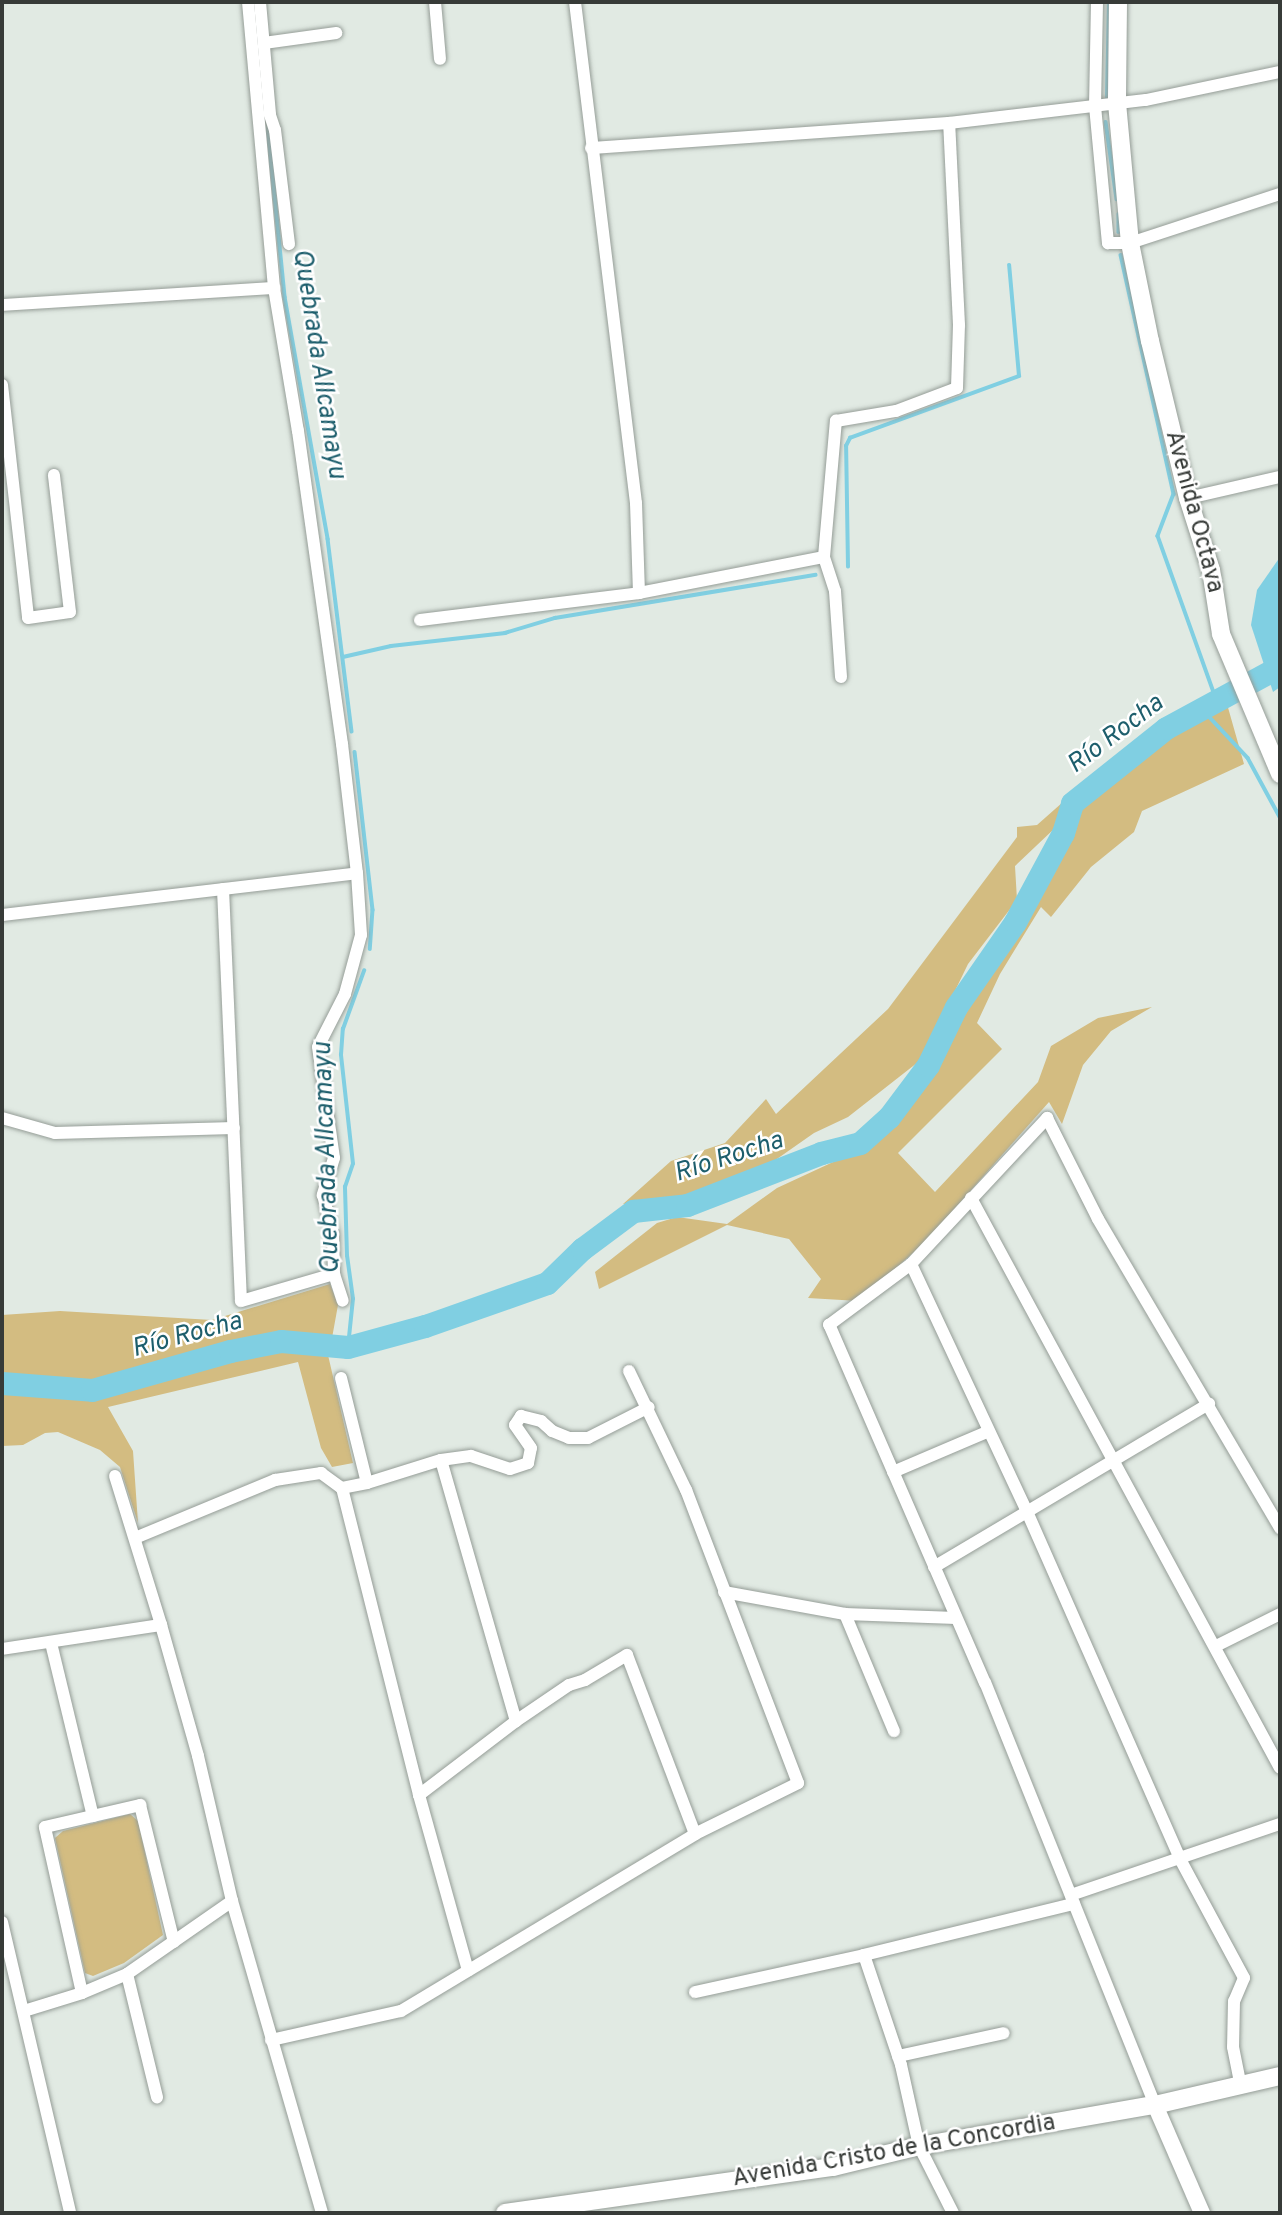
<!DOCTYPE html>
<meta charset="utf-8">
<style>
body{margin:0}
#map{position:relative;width:1282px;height:2215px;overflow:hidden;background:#e1eae3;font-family:Overpass,sans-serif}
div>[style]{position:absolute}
.green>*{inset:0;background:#d3bc81}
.water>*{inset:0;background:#80cfe2}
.stream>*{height:3.5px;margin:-1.75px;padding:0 1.75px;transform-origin:1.75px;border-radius:1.75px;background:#80cfe2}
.river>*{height:23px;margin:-11.5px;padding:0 11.5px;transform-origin:11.5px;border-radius:11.5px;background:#80cfe2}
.roads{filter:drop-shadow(0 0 2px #959d97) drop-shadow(0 0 2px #959d97)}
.minor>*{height:12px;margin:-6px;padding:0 6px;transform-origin:6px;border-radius:6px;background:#fff}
.tertiary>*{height:16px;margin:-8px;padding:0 8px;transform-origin:8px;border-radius:8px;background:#fff}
.secondary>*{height:18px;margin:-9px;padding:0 9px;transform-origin:9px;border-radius:9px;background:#fff}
span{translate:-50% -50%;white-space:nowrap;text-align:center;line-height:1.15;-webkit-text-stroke:5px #fff;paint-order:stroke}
.street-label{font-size:24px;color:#373b38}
.water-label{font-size:26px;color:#1d5e6c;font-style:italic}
.frame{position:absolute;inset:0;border:4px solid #373b38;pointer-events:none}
</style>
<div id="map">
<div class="green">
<i style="clip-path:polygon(1227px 704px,1244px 764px,1142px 811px,1134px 832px,1091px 867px,1051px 917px,1041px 907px,1000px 974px,977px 1023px,1002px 1049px,898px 1153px,935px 1192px,1038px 1082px,1051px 1046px,1098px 1018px,1152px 1007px,1111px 1031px,1083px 1065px,1062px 1124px,1049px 1102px,925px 1242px,859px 1301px,808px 1298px,821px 1279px,789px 1239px,727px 1225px,599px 1289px,595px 1272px,657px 1223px,677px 1217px,727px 1224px,777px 1188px,859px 1150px,894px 1125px,934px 1070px,965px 1011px,1039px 897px,1072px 833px,1081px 805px,1172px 735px)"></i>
<i style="clip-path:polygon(1063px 802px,1055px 828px,1015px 866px,1017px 900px,968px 964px,922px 1059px,848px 1117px,814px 1133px,774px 1161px,689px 1195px,623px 1204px,671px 1161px,725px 1143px,766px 1099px,776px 1114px,888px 1009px,1017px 837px,1017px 827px,1037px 825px)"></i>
<i style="clip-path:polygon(330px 1284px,338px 1305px,332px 1338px,276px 1335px,89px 1384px,2px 1379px,2px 1315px,60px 1311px,212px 1320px)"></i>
<i style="clip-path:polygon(283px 1349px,328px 1355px,353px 1463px,332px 1467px,321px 1448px,298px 1362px,108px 1407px,133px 1451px,138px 1523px,120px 1467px,100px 1450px,58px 1432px,45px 1433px,23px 1445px,2px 1446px,2px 1391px,96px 1397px,254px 1353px)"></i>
<i style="clip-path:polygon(130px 1814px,138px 1821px,163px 1935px,124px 1963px,93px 1976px,85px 1973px,55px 1838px,63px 1831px)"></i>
</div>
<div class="water">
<i style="clip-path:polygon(1280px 557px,1280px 687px,1273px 692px,1251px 625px,1257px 590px)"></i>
</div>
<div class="stream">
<i style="left:1107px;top:98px;width:96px;rotate:-88.8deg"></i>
<i style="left:1106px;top:122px;width:78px;rotate:81.9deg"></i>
<i style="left:268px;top:126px;width:172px;rotate:84.3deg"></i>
<i style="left:285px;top:297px;width:246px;rotate:79.9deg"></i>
<i style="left:328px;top:539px;width:194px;rotate:82.9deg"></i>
<i style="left:1119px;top:214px;width:18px;rotate:90deg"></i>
<i style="left:1121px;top:255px;width:245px;rotate:77.5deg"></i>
<i style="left:1174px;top:494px;width:45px;rotate:110.9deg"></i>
<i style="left:1158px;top:536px;width:175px;rotate:70.3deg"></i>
<i style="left:848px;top:567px;width:121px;rotate:-90.9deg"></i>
<i style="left:846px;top:446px;width:9px;rotate:-63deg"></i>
<i style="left:850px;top:438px;width:180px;rotate:-20.1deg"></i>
<i style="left:1019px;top:376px;width:111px;rotate:-95.1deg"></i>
<i style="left:343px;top:657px;width:49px;rotate:-12.9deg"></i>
<i style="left:391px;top:646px;width:115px;rotate:-6.5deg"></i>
<i style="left:505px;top:633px;width:52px;rotate:-16.7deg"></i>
<i style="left:555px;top:618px;width:264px;rotate:-9.4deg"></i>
<i style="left:1202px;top:709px;width:67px;rotate:46.8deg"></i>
<i style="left:1248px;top:758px;width:67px;rotate:61.5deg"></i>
<i style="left:355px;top:752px;width:159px;rotate:83.5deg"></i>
<i style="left:373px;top:910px;width:39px;rotate:94deg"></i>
<i style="left:348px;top:1347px;width:48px;rotate:-84.1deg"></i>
<i style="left:353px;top:1299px;width:43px;rotate:-97.9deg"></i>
<i style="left:347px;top:1256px;width:69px;rotate:-91.7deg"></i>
<i style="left:345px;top:1187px;width:24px;rotate:-71deg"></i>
<i style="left:353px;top:1164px;width:110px;rotate:-96.3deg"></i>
<i style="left:341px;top:1055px;width:26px;rotate:-86deg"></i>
<i style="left:343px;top:1029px;width:62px;rotate:-70.1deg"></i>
</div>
<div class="river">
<i style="left:2px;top:1383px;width:90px;rotate:4.4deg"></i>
<i style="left:92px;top:1390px;width:143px;rotate:-15.8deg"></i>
<i style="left:230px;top:1351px;width:52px;rotate:-11.1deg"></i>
<i style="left:281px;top:1341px;width:67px;rotate:5.1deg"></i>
<i style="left:348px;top:1347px;width:80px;rotate:-15.3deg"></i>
<i style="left:425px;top:1326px;width:129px;rotate:-19.4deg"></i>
<i style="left:547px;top:1283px;width:49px;rotate:-44.2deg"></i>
<i style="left:582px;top:1249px;width:64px;rotate:-36.7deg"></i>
<i style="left:633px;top:1211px;width:54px;rotate:-6.3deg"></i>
<i style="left:687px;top:1205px;width:144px;rotate:-21.2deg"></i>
<i style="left:821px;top:1153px;width:40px;rotate:-14.4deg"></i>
<i style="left:860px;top:1143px;width:39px;rotate:-42deg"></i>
<i style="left:889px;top:1117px;width:65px;rotate:-53.1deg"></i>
<i style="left:928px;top:1065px;width:64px;rotate:-64.2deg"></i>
<i style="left:956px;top:1007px;width:103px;rotate:-55.2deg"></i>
<i style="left:1015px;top:922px;width:101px;rotate:-61.7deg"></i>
<i style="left:1063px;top:833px;width:31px;rotate:-73deg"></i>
<i style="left:1072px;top:803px;width:120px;rotate:-38.6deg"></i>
<i style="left:1166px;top:728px;width:130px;rotate:-28.5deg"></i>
</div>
<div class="roads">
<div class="minor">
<i style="left:248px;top:2px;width:287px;rotate:84.8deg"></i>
<i style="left:274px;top:288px;width:145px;rotate:80.5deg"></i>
<i style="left:298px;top:431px;width:316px;rotate:82deg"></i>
<i style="left:342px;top:744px;width:130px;rotate:83.4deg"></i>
<i style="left:357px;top:873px;width:62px;rotate:86.3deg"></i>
<i style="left:361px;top:935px;width:61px;rotate:105.2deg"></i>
<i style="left:345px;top:994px;width:59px;rotate:117deg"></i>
<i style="left:318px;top:1047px;width:112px;rotate:81.8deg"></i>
<i style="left:334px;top:1158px;width:39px;rotate:107deg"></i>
<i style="left:323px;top:1195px;width:40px;rotate:75.6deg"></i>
<i style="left:333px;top:1234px;width:40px;rotate:88.6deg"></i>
<i style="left:334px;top:1274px;width:28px;rotate:72deg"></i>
<i style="left:260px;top:2px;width:113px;rotate:84.9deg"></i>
<i style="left:270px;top:115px;width:16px;rotate:72deg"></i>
<i style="left:275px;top:130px;width:115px;rotate:83deg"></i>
<i style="left:435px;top:2px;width:57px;rotate:85deg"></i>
<i style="left:575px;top:2px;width:505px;rotate:83.06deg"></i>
<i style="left:636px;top:503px;width:90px;rotate:88.1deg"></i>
<i style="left:1097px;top:2px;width:104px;rotate:91.1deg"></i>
<i style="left:1095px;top:106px;width:138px;rotate:84.6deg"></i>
<i style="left:1108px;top:243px;width:22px"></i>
<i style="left:1130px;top:243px;width:158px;rotate:-18.1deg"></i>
<i style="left:264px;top:43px;width:73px;rotate:-7.9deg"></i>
<i style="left:591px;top:148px;width:359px;rotate:-4deg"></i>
<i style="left:949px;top:123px;width:198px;rotate:-6.7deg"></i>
<i style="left:1146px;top:100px;width:137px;rotate:-11.8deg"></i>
<i style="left:2px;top:305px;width:273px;rotate:-3.6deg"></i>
<i style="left:2px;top:385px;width:234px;rotate:83.6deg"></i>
<i style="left:28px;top:618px;width:42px;rotate:-8.1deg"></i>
<i style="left:70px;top:612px;width:138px;rotate:-96.7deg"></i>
<i style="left:1188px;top:498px;width:94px;rotate:-12.9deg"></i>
<i style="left:420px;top:620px;width:221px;rotate:-7deg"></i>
<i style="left:639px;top:593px;width:188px;rotate:-11deg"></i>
<i style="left:841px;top:677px;width:86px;rotate:-94deg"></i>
<i style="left:835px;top:591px;width:36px;rotate:-108deg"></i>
<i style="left:824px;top:557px;width:137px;rotate:-85deg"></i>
<i style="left:836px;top:421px;width:61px;rotate:-9.5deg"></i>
<i style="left:896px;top:411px;width:65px;rotate:-20.7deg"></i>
<i style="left:957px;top:388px;width:63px;rotate:-88.2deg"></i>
<i style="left:959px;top:325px;width:202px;rotate:-92.8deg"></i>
<i style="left:223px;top:889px;width:412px;rotate:87.5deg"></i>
<i style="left:241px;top:1301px;width:97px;rotate:-16.2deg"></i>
<i style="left:2px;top:915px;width:357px;rotate:-6.7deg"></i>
<i style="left:2px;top:1118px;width:55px;rotate:15.8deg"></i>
<i style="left:55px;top:1133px;width:179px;rotate:-1.6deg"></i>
<i style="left:971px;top:1198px;width:648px;rotate:61.54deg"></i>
<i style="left:911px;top:1264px;width:276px;rotate:64.9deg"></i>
<i style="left:1028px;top:1514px;width:377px;rotate:66.2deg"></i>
<i style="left:1180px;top:1859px;width:135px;rotate:61.7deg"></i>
<i style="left:1244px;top:1978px;width:25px;rotate:113deg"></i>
<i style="left:1234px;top:2001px;width:46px;rotate:91.2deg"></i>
<i style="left:1233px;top:2047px;width:41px;rotate:78.7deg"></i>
<i style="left:341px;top:1378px;width:108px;rotate:76.1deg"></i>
<i style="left:367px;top:1483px;width:25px;rotate:169deg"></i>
<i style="left:342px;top:1488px;width:317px;rotate:75.9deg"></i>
<i style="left:419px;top:1795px;width:182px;rotate:74.4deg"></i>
<i style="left:441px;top:1460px;width:272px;rotate:74deg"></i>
<i style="left:893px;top:1472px;width:104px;rotate:-23.1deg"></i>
<i style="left:115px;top:1476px;width:156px;rotate:72.8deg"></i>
<i style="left:161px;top:1625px;width:136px;rotate:74.2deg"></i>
<i style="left:198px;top:1756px;width:149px;rotate:76.8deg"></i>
<i style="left:232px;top:1901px;width:325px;rotate:73.9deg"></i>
<i style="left:367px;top:1483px;width:77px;rotate:-17.3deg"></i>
<i style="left:441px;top:1460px;width:30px;rotate:-8deg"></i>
<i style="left:471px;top:1456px;width:41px;rotate:18.4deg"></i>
<i style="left:510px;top:1469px;width:19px;rotate:-18deg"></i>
<i style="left:528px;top:1463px;width:15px;rotate:-79deg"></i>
<i style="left:531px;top:1448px;width:28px;rotate:-125deg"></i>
<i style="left:515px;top:1425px;width:11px;rotate:-56deg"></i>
<i style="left:521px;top:1416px;width:21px;rotate:14deg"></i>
<i style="left:541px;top:1421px;width:15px;rotate:42deg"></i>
<i style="left:552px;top:1431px;width:18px;rotate:22deg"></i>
<i style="left:569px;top:1438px;width:19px"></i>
<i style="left:588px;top:1438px;width:68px;rotate:-26.9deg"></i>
<i style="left:135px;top:1538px;width:152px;rotate:-22.5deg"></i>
<i style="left:275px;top:1480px;width:47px;rotate:-8.7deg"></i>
<i style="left:321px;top:1473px;width:26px;rotate:36deg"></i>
<i style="left:934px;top:1567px;width:320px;rotate:-30.7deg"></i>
<i style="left:724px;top:1592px;width:123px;rotate:10.3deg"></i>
<i style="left:845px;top:1614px;width:111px;rotate:2.1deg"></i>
<i style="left:845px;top:1614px;width:127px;rotate:67.3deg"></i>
<i style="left:51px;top:1643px;width:178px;rotate:76.4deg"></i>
<i style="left:1216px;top:1646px;width:72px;rotate:-26.6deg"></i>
<i style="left:2px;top:1649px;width:161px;rotate:-8.6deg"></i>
<i style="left:419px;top:1795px;width:122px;rotate:-37.3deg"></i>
<i style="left:516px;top:1721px;width:64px;rotate:-34.2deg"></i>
<i style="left:569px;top:1685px;width:17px;rotate:-17deg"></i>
<i style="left:585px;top:1680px;width:49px;rotate:-30.8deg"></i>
<i style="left:627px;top:1655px;width:191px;rotate:69.2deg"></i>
<i style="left:1071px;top:1895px;width:221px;rotate:-18.8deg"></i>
<i style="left:2px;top:1922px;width:299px;rotate:76.8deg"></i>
<i style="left:864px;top:1955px;width:116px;rotate:71.4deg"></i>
<i style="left:901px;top:2065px;width:83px;rotate:77.5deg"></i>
<i style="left:919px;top:2146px;width:75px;rotate:63.1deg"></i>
<i style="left:127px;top:1974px;width:127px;rotate:76.3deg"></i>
<i style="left:695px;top:1992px;width:173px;rotate:-12.3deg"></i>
<i style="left:864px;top:1955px;width:216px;rotate:-13.7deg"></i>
<i style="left:82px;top:1993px;width:170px;rotate:-102.6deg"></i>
<i style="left:45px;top:1827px;width:98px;rotate:-13deg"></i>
<i style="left:140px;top:1805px;width:141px;rotate:76.1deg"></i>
<i style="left:24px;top:2011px;width:61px;rotate:-17.2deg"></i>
<i style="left:82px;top:1993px;width:49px;rotate:-22.9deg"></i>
<i style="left:127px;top:1974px;width:128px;rotate:-34.8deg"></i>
<i style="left:271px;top:2040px;width:133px;rotate:-12.6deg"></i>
<i style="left:401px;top:2011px;width:343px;rotate:-31deg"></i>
<i style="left:695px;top:1834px;width:115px;rotate:-26.3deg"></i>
<i style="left:798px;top:1783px;width:314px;rotate:-110.9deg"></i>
<i style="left:686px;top:1490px;width:132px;rotate:-115.6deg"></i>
<i style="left:898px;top:2056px;width:108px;rotate:-12.2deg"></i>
<i style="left:1155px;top:2105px;width:455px;rotate:-111.9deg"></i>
<i style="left:985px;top:1683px;width:391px;rotate:-113.5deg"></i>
<i style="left:829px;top:1325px;width:102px;rotate:-36.6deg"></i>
<i style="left:911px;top:1264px;width:200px;rotate:-47deg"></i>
<i style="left:1047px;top:1118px;width:113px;rotate:63.2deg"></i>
<i style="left:1098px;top:1219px;width:359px;rotate:59.5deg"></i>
</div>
<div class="tertiary">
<i style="left:1155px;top:2105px;width:118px;rotate:66.5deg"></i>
</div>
<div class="secondary">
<i style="left:1118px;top:2px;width:101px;rotate:90.6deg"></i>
<i style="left:1117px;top:103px;width:141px;rotate:84.7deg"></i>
<i style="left:1130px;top:243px;width:100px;rotate:78.5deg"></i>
<i style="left:1150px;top:341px;width:162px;rotate:76.4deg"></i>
<i style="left:1188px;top:498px;width:76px;rotate:72.3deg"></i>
<i style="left:1211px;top:570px;width:65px;rotate:81.1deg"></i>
<i style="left:1221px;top:634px;width:152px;rotate:67.1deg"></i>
<i style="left:505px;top:2213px;width:331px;rotate:-8deg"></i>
<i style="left:833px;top:2167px;width:89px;rotate:-13.7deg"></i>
<i style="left:919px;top:2146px;width:240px;rotate:-9.9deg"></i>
<i style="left:1155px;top:2105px;width:128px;rotate:-13.1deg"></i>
</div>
</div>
<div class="street-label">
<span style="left:1193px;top:512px;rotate:75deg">Avenida Octava</span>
<span style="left:894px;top:2152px;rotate:-10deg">Avenida Cristo de la Concordia</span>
</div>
<div class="water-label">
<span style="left:318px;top:364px;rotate:81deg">Quebrada Allcamayu</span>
<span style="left:1116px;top:735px;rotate:-37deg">Río Rocha</span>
<span style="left:328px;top:1158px;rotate:-92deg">Quebrada Allcamayu</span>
<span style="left:729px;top:1158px;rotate:-18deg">Río Rocha</span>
<span style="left:187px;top:1336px;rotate:-15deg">Río Rocha</span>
</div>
<div class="frame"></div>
</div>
